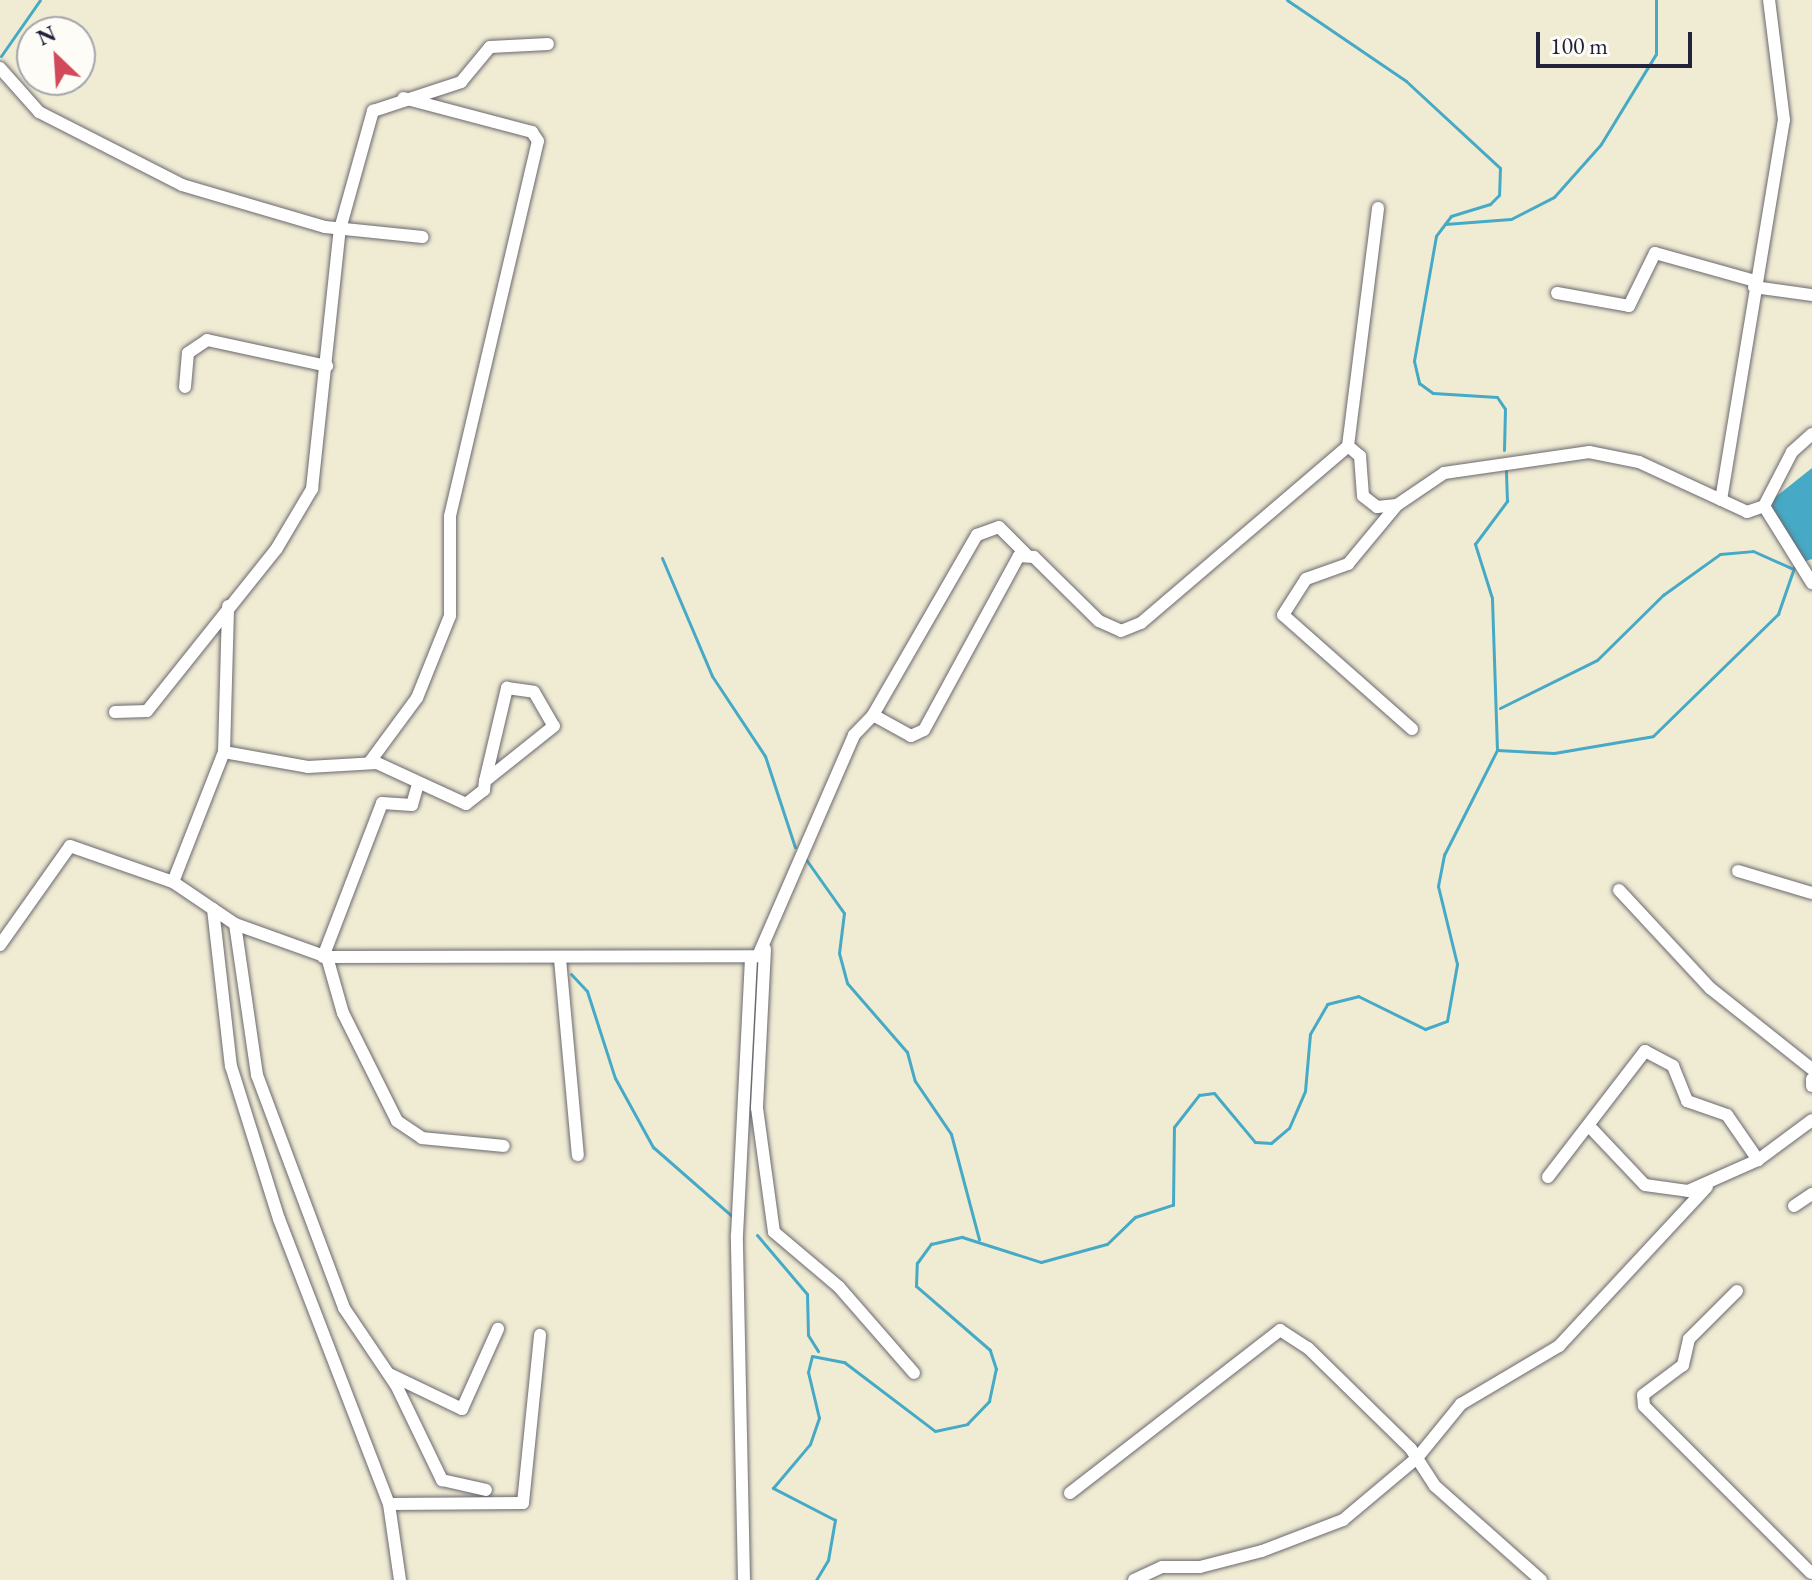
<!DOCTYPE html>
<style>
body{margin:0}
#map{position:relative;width:1812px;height:1580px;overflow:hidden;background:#f0ebd3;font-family:"EB Garamond",serif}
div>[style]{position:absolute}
.water>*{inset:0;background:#46aac6}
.stream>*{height:3px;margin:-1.5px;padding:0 1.5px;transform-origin:1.5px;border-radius:1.5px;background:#46aac6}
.roads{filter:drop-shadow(0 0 2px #6a6870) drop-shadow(0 0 2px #6a6870)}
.minor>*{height:12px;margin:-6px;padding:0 6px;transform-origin:6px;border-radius:6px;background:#fff}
span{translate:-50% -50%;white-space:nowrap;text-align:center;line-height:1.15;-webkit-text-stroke:6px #fdfcf7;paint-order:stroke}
.north{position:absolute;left:16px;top:16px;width:80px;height:80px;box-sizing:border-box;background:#fdfcf7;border:2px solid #a5a5ac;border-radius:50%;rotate:335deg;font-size:22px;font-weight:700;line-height:32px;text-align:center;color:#22223b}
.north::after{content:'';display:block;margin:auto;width:28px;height:36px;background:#d1495b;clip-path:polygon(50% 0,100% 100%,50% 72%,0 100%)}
.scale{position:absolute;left:1536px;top:32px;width:156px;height:36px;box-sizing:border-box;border:4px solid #22223b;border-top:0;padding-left:10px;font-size:24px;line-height:28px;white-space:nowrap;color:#22223b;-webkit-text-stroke:6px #fdfcf7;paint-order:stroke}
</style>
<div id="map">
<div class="water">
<i style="clip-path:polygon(1812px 468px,1812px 559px,1800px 563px,1764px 506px)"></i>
</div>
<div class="stream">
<i style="left:1287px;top:0;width:144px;rotate:34.2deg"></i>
<i style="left:1406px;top:81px;width:128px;rotate:42.8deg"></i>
<i style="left:1500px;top:168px;width:27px;rotate:92deg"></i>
<i style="left:1499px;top:195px;width:13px;rotate:135deg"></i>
<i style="left:1490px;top:204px;width:41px;rotate:162.9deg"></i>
<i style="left:1451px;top:216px;width:25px;rotate:127deg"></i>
<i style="left:1436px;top:236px;width:127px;rotate:100deg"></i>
<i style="left:1414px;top:361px;width:23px;rotate:77deg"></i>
<i style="left:1419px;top:383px;width:17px;rotate:36deg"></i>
<i style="left:1433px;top:393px;width:64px;rotate:3.6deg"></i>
<i style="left:1497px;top:397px;width:14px;rotate:56deg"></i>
<i style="left:1505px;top:409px;width:41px;rotate:91.4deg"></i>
<i style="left:1px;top:56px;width:68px;rotate:-55.1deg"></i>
<i style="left:1445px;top:224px;width:66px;rotate:-4.3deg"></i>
<i style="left:1511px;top:219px;width:48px;rotate:-27.1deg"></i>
<i style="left:1554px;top:197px;width:71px;rotate:-48.4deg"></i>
<i style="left:1601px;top:144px;width:105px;rotate:-58.6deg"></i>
<i style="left:1656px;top:54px;width:54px;rotate:-90deg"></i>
<i style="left:662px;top:558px;width:128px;rotate:67deg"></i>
<i style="left:712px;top:676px;width:96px;rotate:56.5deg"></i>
<i style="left:765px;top:756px;width:96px;rotate:71.8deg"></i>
<i style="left:1500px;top:708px;width:108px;rotate:-26.3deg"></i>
<i style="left:1597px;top:660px;width:93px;rotate:-44.6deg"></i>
<i style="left:1663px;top:595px;width:70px;rotate:-35.7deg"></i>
<i style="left:1720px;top:554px;width:33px;rotate:-5deg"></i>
<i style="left:1753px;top:551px;width:42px;rotate:24.1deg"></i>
<i style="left:1497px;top:750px;width:57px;rotate:3deg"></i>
<i style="left:1554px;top:753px;width:100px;rotate:-9.7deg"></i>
<i style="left:1653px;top:736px;width:175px;rotate:-44.3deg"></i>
<i style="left:1778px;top:614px;width:55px;rotate:-70.9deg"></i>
<i style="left:805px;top:858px;width:67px;rotate:54.7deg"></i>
<i style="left:844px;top:913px;width:40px;rotate:97.1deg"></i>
<i style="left:839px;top:953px;width:31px;rotate:75deg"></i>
<i style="left:847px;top:983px;width:91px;rotate:49deg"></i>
<i style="left:907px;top:1052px;width:30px;rotate:75deg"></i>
<i style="left:915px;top:1081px;width:64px;rotate:55.8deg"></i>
<i style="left:951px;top:1134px;width:109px;rotate:75.1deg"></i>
<i style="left:571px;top:974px;width:23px;rotate:47deg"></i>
<i style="left:587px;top:991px;width:91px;rotate:72.2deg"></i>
<i style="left:615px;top:1078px;width:79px;rotate:61.2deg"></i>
<i style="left:653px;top:1147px;width:108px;rotate:41.2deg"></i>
<i style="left:757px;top:1235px;width:77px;rotate:49.7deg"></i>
<i style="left:807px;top:1294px;width:41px;rotate:88.6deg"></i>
<i style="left:808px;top:1335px;width:19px;rotate:58deg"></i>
<i style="left:816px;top:1580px;width:23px;rotate:-59deg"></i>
<i style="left:828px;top:1560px;width:41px;rotate:-80.1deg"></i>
<i style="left:835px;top:1520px;width:70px;rotate:-152.7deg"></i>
<i style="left:773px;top:1488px;width:57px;rotate:-49.9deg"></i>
<i style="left:810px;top:1444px;width:28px;rotate:-71deg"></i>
<i style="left:819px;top:1418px;width:47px;rotate:-103.4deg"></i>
<i style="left:808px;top:1372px;width:16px;rotate:-76deg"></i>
<i style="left:812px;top:1356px;width:33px;rotate:11deg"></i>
<i style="left:844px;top:1362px;width:114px;rotate:37.2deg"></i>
<i style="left:935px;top:1431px;width:33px;rotate:-12deg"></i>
<i style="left:967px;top:1424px;width:32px;rotate:-46deg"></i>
<i style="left:989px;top:1401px;width:33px;rotate:-78deg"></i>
<i style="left:996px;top:1369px;width:20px;rotate:-108deg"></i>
<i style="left:990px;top:1350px;width:98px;rotate:-139.1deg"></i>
<i style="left:916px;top:1286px;width:23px;rotate:-88deg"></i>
<i style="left:917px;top:1263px;width:24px;rotate:-54deg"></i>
<i style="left:931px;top:1244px;width:32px;rotate:-13deg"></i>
<i style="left:962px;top:1237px;width:83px;rotate:17.6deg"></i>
<i style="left:1041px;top:1262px;width:68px;rotate:-15.3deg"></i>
<i style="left:1107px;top:1244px;width:39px;rotate:-44deg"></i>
<i style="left:1135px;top:1217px;width:40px;rotate:-18deg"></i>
<i style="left:1173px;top:1205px;width:78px;rotate:-89.3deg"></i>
<i style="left:1174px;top:1127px;width:41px;rotate:-52deg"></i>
<i style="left:1199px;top:1095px;width:15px;rotate:-8deg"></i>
<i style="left:1214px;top:1093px;width:64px;rotate:50.1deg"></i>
<i style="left:1255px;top:1142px;width:16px;rotate:4deg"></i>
<i style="left:1271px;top:1143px;width:23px;rotate:-40deg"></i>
<i style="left:1289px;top:1128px;width:40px;rotate:-66.6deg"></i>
<i style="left:1305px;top:1091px;width:57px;rotate:-85deg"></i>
<i style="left:1310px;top:1034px;width:34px;rotate:-60deg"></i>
<i style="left:1327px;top:1004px;width:32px;rotate:-14deg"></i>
<i style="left:1358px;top:996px;width:75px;rotate:26.2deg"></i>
<i style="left:1425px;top:1029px;width:23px;rotate:-20deg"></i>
<i style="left:1447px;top:1021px;width:58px;rotate:-80deg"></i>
<i style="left:1457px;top:964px;width:80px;rotate:-103.7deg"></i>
<i style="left:1438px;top:886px;width:32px;rotate:-79deg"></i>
<i style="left:1444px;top:855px;width:118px;rotate:-63.2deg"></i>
<i style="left:1497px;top:750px;width:152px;rotate:-91.9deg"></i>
<i style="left:1492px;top:598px;width:57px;rotate:-107.5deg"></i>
<i style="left:1475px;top:544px;width:54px;rotate:-53.3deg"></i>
<i style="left:1507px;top:501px;width:32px;rotate:-92deg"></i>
</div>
<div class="roads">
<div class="minor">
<i style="left:0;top:68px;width:59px;rotate:48.4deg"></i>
<i style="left:39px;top:112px;width:161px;rotate:27deg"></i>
<i style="left:182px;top:185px;width:149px;rotate:16.4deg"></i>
<i style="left:325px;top:227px;width:98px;rotate:5.9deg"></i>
<i style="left:1754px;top:287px;width:59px;rotate:7.9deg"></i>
<i style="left:1557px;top:293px;width:73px;rotate:10.2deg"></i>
<i style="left:1629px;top:306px;width:59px;rotate:-63.9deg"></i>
<i style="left:1655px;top:253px;width:104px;rotate:15.6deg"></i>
<i style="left:185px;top:387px;width:34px;rotate:-85deg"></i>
<i style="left:188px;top:353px;width:23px;rotate:-34deg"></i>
<i style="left:207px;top:340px;width:123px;rotate:12.2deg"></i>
<i style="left:1812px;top:434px;width:27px;rotate:138deg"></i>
<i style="left:1792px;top:452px;width:61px;rotate:117.4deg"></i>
<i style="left:1764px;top:506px;width:91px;rotate:58.1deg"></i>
<i style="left:1348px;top:446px;width:240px;rotate:-82.8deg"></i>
<i style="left:1721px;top:500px;width:385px;rotate:-80.6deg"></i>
<i style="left:1784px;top:120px;width:121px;rotate:-97.1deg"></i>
<i style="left:115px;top:712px;width:32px;rotate:-2deg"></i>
<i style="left:147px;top:711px;width:208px;rotate:-51.4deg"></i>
<i style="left:277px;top:548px;width:69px;rotate:-59.3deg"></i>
<i style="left:312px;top:489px;width:262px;rotate:-83.9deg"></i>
<i style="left:340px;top:229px;width:123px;rotate:-74.4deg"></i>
<i style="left:373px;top:111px;width:93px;rotate:-18.2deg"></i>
<i style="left:461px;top:82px;width:45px;rotate:-50.4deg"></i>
<i style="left:490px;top:47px;width:58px;rotate:-3deg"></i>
<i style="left:873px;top:715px;width:208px;rotate:-60deg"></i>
<i style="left:977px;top:535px;width:23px;rotate:-20deg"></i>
<i style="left:999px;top:527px;width:38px;rotate:45deg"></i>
<i style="left:1412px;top:729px;width:172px;rotate:-138.5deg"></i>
<i style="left:1283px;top:615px;width:43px;rotate:-57.4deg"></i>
<i style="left:1306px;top:579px;width:45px;rotate:-19.7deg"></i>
<i style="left:1348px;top:564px;width:77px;rotate:-50.3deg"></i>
<i style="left:1397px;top:505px;width:57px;rotate:-34.2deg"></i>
<i style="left:1444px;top:473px;width:147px;rotate:-8.2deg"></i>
<i style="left:1589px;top:452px;width:51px;rotate:11.3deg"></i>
<i style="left:1639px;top:462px;width:119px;rotate:24.8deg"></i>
<i style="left:1747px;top:512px;width:18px;rotate:-19deg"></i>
<i style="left:224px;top:752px;width:85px;rotate:10.1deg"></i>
<i style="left:308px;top:767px;width:69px;rotate:-3.3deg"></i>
<i style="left:377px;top:763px;width:98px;rotate:24.7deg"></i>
<i style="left:466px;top:804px;width:23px;rotate:-38deg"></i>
<i style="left:484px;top:790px;width:9px;rotate:-84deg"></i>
<i style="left:485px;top:781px;width:96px;rotate:-76.7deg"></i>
<i style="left:507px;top:688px;width:27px;rotate:8deg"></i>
<i style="left:534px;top:692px;width:39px;rotate:60deg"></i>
<i style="left:554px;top:726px;width:88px;rotate:141.4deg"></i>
<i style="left:369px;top:763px;width:81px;rotate:-53.6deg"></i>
<i style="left:417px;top:698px;width:88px;rotate:-68.1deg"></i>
<i style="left:450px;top:616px;width:100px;rotate:-90deg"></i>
<i style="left:450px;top:516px;width:385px;rotate:-76.8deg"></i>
<i style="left:538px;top:141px;width:11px;rotate:-124deg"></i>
<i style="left:532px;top:132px;width:133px;rotate:-165.2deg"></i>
<i style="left:1738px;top:871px;width:77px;rotate:16.6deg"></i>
<i style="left:173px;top:882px;width:140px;rotate:-68.6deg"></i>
<i style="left:224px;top:752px;width:146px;rotate:-88.4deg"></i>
<i style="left:1619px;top:890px;width:134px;rotate:47.1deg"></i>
<i style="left:1710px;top:988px;width:130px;rotate:38.5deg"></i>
<i style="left:213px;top:909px;width:158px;rotate:83.5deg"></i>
<i style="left:231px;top:1066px;width:160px;rotate:72.6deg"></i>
<i style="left:279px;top:1219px;width:305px;rotate:68.9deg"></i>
<i style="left:389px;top:1504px;width:77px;rotate:81.8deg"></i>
<i style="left:235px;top:924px;width:153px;rotate:81.7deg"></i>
<i style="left:257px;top:1075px;width:249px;rotate:69.5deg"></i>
<i style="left:344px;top:1308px;width:93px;rotate:56deg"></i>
<i style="left:396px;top:1385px;width:106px;rotate:64.2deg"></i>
<i style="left:442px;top:1480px;width:45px;rotate:12.8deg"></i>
<i style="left:0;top:945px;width:121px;rotate:-54.7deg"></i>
<i style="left:70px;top:846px;width:109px;rotate:19.3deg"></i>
<i style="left:173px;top:882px;width:75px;rotate:34.1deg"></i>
<i style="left:235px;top:924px;width:98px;rotate:19.7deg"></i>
<i style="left:327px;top:957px;width:431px;rotate:-0.1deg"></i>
<i style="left:758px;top:956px;width:241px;rotate:-66.5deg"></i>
<i style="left:854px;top:735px;width:28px;rotate:-46deg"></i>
<i style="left:873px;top:715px;width:43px;rotate:28.9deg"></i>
<i style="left:911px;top:736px;width:14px;rotate:-25deg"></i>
<i style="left:924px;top:730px;width:198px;rotate:-61.4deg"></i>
<i style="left:1019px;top:556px;width:15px;rotate:4deg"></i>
<i style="left:1034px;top:557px;width:91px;rotate:44.6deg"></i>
<i style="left:1099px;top:621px;width:24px;rotate:24deg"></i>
<i style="left:1121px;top:631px;width:22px;rotate:-22deg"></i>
<i style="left:1141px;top:623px;width:272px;rotate:-40.5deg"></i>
<i style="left:1348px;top:446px;width:16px;rotate:40deg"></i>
<i style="left:1360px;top:456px;width:40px;rotate:85.7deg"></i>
<i style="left:1363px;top:496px;width:18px;rotate:38deg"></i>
<i style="left:1377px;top:507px;width:20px;rotate:-6deg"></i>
<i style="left:765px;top:949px;width:159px;rotate:92.9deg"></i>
<i style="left:757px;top:1108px;width:125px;rotate:82.2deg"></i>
<i style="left:774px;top:1232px;width:85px;rotate:40.2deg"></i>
<i style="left:839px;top:1287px;width:114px;rotate:48.9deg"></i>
<i style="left:323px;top:957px;width:165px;rotate:-69deg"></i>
<i style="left:382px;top:803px;width:30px;rotate:4deg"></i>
<i style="left:412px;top:805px;width:22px;rotate:-74deg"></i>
<i style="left:327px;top:957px;width:58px;rotate:74.1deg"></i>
<i style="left:343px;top:1013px;width:121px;rotate:63.4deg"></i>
<i style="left:397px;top:1121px;width:30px;rotate:34deg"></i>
<i style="left:422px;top:1138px;width:82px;rotate:5.6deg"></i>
<i style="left:560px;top:959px;width:197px;rotate:84.8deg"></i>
<i style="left:1812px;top:1079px;width:7px;rotate:90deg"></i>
<i style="left:1589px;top:1126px;width:81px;rotate:46.5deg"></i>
<i style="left:1645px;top:1185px;width:43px;rotate:7.9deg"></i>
<i style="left:1688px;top:1191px;width:77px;rotate:-23.9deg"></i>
<i style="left:1758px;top:1160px;width:67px;rotate:-36.5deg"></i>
<i style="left:1548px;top:1177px;width:159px;rotate:-52.4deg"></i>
<i style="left:1645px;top:1051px;width:32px;rotate:28deg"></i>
<i style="left:1673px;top:1066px;width:38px;rotate:68deg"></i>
<i style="left:1687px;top:1101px;width:42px;rotate:19.3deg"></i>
<i style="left:1727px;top:1115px;width:55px;rotate:55.4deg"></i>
<i style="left:1794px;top:1206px;width:22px;rotate:-34deg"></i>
<i style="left:1737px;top:1291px;width:68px;rotate:135deg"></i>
<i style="left:1689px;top:1339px;width:27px;rotate:103deg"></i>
<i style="left:1683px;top:1365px;width:50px;rotate:143.1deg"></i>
<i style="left:1643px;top:1395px;width:11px;rotate:85deg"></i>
<i style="left:1644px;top:1406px;width:236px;rotate:45deg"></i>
<i style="left:389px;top:1374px;width:81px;rotate:25.6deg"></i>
<i style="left:462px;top:1409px;width:88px;rotate:-65.8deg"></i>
<i style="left:1070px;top:1493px;width:266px;rotate:-37.8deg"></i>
<i style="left:1280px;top:1330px;width:33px;rotate:33deg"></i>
<i style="left:1308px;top:1348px;width:144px;rotate:44.4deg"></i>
<i style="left:1411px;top:1449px;width:44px;rotate:57deg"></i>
<i style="left:1435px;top:1486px;width:142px;rotate:41.6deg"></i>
<i style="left:389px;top:1504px;width:134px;rotate:-0.4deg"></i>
<i style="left:523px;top:1503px;width:169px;rotate:-84.2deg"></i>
<i style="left:744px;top:1580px;width:345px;rotate:-91.2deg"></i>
<i style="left:737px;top:1235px;width:277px;rotate:-87.1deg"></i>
<i style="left:1134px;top:1580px;width:31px;rotate:-25deg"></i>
<i style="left:1162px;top:1567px;width:38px"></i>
<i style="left:1200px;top:1567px;width:64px;rotate:-14.5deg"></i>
<i style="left:1262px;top:1551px;width:87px;rotate:-20.9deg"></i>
<i style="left:1343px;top:1520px;width:97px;rotate:-40deg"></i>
<i style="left:1417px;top:1458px;width:70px;rotate:-50.8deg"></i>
<i style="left:1461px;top:1404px;width:114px;rotate:-30.6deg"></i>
<i style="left:1559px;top:1346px;width:217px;rotate:-47.1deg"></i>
</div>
</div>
<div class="north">N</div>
<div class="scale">100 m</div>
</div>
